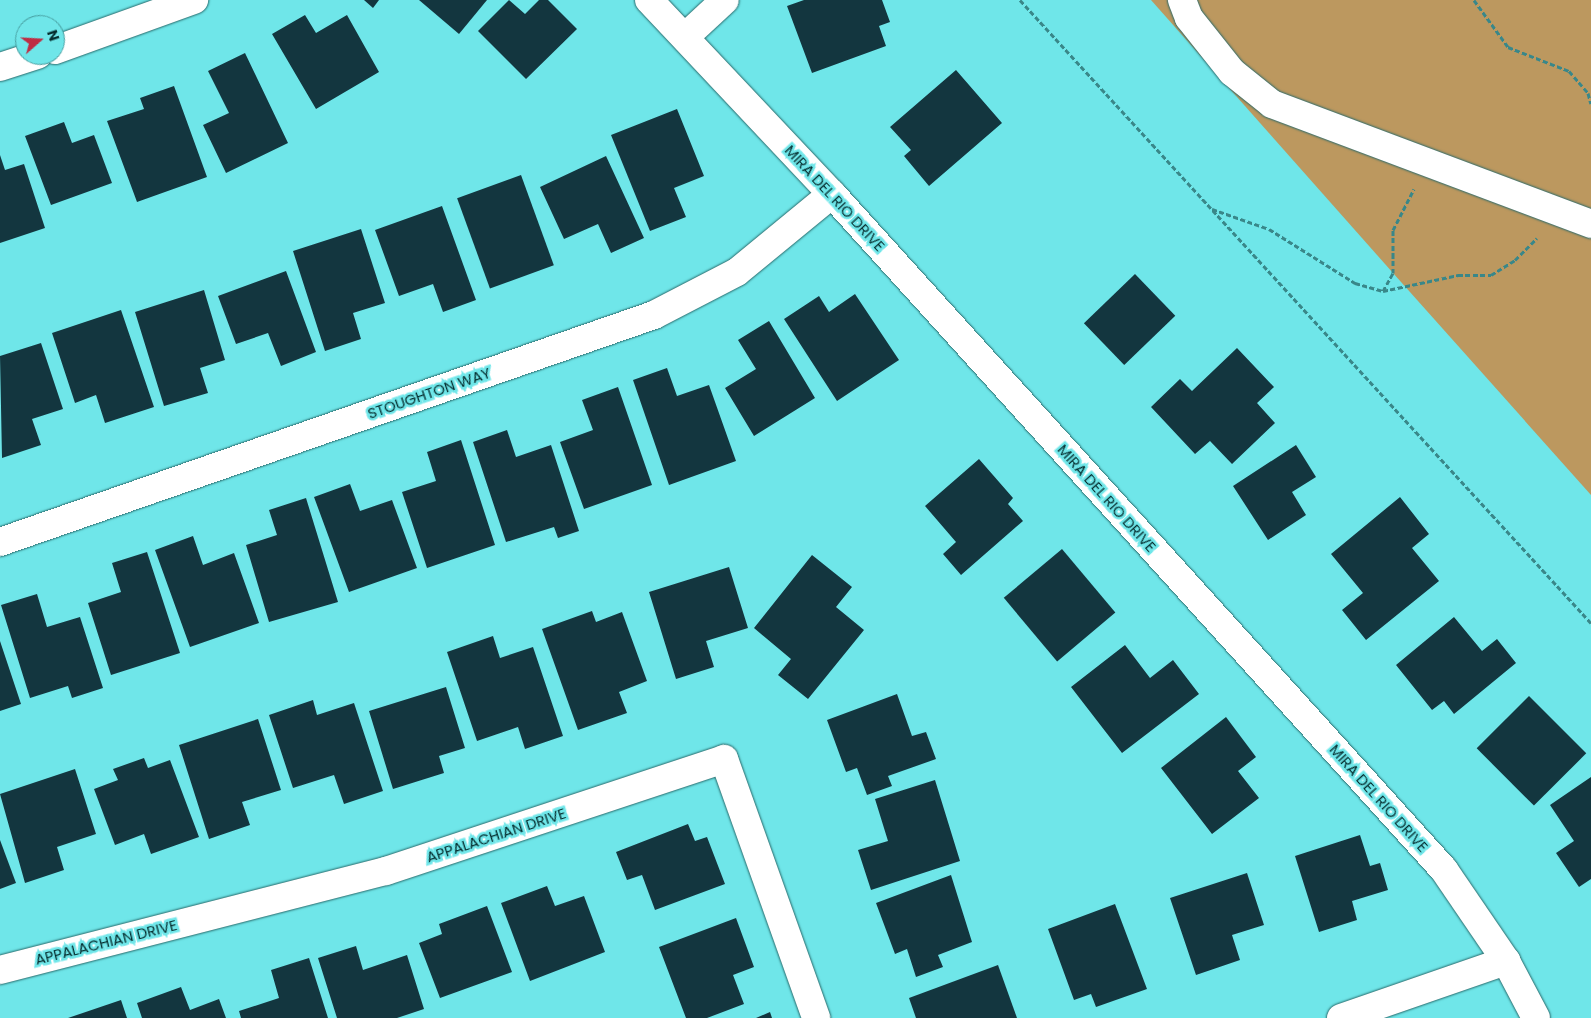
<!DOCTYPE html>
<style>
body{margin:0}
#map{position:relative;width:1591px;height:1018px;overflow:hidden;background:#6fe6e9;font-family:Poppins,sans-serif}
div>[style]{position:absolute}
.green>*{inset:0;background:#bc985f}
.building>*{inset:0;background:#13363f;transform-origin:0 0}
.path>*{height:3px;margin-top:-1.5px;transform-origin:0;background:repeating-linear-gradient(90deg,#398789 0 5px,transparent 0 7.5px)}
.roads{filter:drop-shadow(0 0 1px #29696a) drop-shadow(0 0 1px #29696a)}
.street>*{height:28px;margin:-14px;padding:0 14px;transform-origin:14px;border-radius:14px;background:#fff}
.secondary>*{height:28px;margin:-14px;padding:0 14px;transform-origin:14px;border-radius:14px;background:#fff}
span{translate:-50% -50%;white-space:nowrap;text-align:center;line-height:1.15;-webkit-text-stroke:5px #6fe6e9;paint-order:stroke}
.street-label{font-size:15px;color:#052d2e}
.north{position:absolute;left:15px;top:15px;width:50px;height:50px;box-sizing:border-box;background:#6fe6e9;border:1px solid #459c9e;border-radius:50%;rotate:71deg;font-size:14px;font-weight:700;line-height:20px;text-align:center;color:#052d2e}
.north::after{content:'';display:block;margin:auto;width:18px;height:22px;background:#be2d44;clip-path:polygon(50% 0,100% 100%,50% 72%,0 100%)}
</style>
<div id="map">
<div class="green">
<i style="clip-path:polygon(1151px 0,1591px 0,1591px 495px,1393px 273px)"></i>
</div>
<div class="building">
<i style="clip-path:polygon(364px 0,379px 0,373px 8px)"></i>
<i style="clip-path:polygon(419px 0,487px 0,459px 34px)"></i>
<i style="clip-path:polygon(509px 0,525px 14px,539px 0,548px 0,577px 29px,526px 79px,478px 31px)"></i>
<i style="clip-path:polygon(804px 0,882px 0,890px 22px,879px 26px,886px 46px,812px 73px,787px 6px)"></i>
<i style="clip-path:polygon(305px 15px,316px 33px,347px 15px,379px 72px,316px 109px,272px 34px)"></i>
<i style="clip-path:polygon(245px 53px,288px 143px,226px 173px,203px 125px,229px 113px,208px 71px)"></i>
<i style="clip-path:polygon(956px 70px,1002px 123px,929px 186px,904px 156px,911px 150px,890px 127px)"></i>
<i style="clip-path:polygon(174px 86px,207px 177px,137px 202px,107px 121px,144px 109px,140px 98px)"></i>
<i style="clip-path:polygon(677px 109px,704px 176px,674px 188px,686px 217px,650px 231px,611px 135px)"></i>
<i style="clip-path:polygon(64px 122px,72px 143px,94px 135px,112px 183px,51px 205px,25px 136px)"></i>
<i style="clip-path:polygon(0 155px,5px 170px,24px 164px,45px 228px,0 243px)"></i>
<i style="clip-path:polygon(606px 156px,644px 238px,611px 253px,598px 224px,564px 239px,540px 187px)"></i>
<i style="left:521px;top:175px;width:96px;height:68px;rotate:70deg"></i>
<i style="clip-path:polygon(442px 206px,476px 300px,443px 312px,433px 284px,399px 296px,375px 230px)"></i>
<i style="clip-path:polygon(361px 229px,385px 303px,353px 313px,361px 339px,325px 351px,293px 251px)"></i>
<i style="clip-path:polygon(286px 271px,316px 352px,281px 366px,268px 333px,236px 344px,218px 296px)"></i>
<i style="left:1135px;top:274px;width:58px;height:71px;rotate:46deg"></i>
<i style="clip-path:polygon(204px 290px,225px 360px,200px 368px,208px 393px,164px 406px,135px 312px)"></i>
<i style="clip-path:polygon(855px 294px,899px 360px,837px 401px,784px 319px,819px 296px,829px 312px)"></i>
<i style="clip-path:polygon(121px 310px,154px 407px,105px 423px,96px 395px,75px 403px,52px 333px)"></i>
<i style="clip-path:polygon(769px 321px,815px 398px,754px 436px,725px 388px,756px 369px,738px 340px)"></i>
<i style="clip-path:polygon(41px 343px,63px 409px,32px 419px,41px 445px,2px 458px,0 356px)"></i>
<i style="clip-path:polygon(1237px 348px,1274px 387px,1257px 403px,1275px 423px,1232px 464px,1210px 441px,1195px 454px,1151px 407px,1180px 379px,1192px 391px)"></i>
<i style="clip-path:polygon(667px 368px,677px 396px,709px 385px,736px 461px,669px 485px,633px 380px)"></i>
<i style="clip-path:polygon(618px 387px,652px 485px,584px 509px,560px 442px,593px 430px,582px 400px)"></i>
<i style="clip-path:polygon(507px 430px,516px 457px,551px 445px,579px 531px,558px 538px,554px 527px,506px 542px,473px 442px)"></i>
<i style="clip-path:polygon(461px 440px,495px 545px,427px 568px,402px 492px,436px 481px,427px 452px)"></i>
<i style="clip-path:polygon(1296px 445px,1316px 477px,1292px 492px,1306px 515px,1268px 540px,1233px 486px)"></i>
<i style="clip-path:polygon(979px 459px,1013px 498px,1008px 504px,1023px 521px,961px 575px,943px 554px,956px 542px,925px 506px)"></i>
<i style="clip-path:polygon(350px 484px,360px 511px,392px 500px,417px 568px,349px 592px,314px 497px)"></i>
<i style="clip-path:polygon(1400px 497px,1429px 534px,1412px 548px,1439px 581px,1366px 640px,1342px 610px,1363px 593px,1331px 554px)"></i>
<i style="clip-path:polygon(306px 498px,338px 602px,269px 622px,246px 545px,277px 535px,269px 510px)"></i>
<i style="clip-path:polygon(193px 536px,203px 565px,234px 553px,259px 623px,190px 647px,155px 550px)"></i>
<i style="left:1062px;top:549px;width:83px;height:76px;rotate:50deg"></i>
<i style="clip-path:polygon(147px 552px,180px 653px,111px 675px,88px 603px,121px 592px,112px 563px)"></i>
<i style="clip-path:polygon(812px 555px,852px 587px,836px 607px,864px 630px,808px 699px,778px 675px,791px 659px,754px 628px)"></i>
<i style="clip-path:polygon(729px 567px,748px 628px,706px 641px,714px 667px,676px 679px,649px 592px)"></i>
<i style="clip-path:polygon(37px 594px,47px 627px,80px 617px,103px 688px,72px 698px,68px 686px,30px 698px,1px 605px)"></i>
<i style="clip-path:polygon(592px 611px,596px 622px,622px 612px,647px 681px,619px 692px,627px 713px,578px 730px,542px 629px)"></i>
<i style="clip-path:polygon(1454px 617px,1482px 651px,1497px 639px,1516px 663px,1454px 714px,1444px 701px,1432px 710px,1396px 665px)"></i>
<i style="clip-path:polygon(493px 636px,500px 658px,533px 647px,563px 736px,525px 749px,518px 727px,477px 741px,447px 652px)"></i>
<i style="clip-path:polygon(0 641px,21px 704px,0 711px)"></i>
<i style="clip-path:polygon(1125px 645px,1150px 678px,1173px 660px,1199px 694px,1122px 753px,1071px 687px)"></i>
<i style="clip-path:polygon(446px 687px,465px 748px,439px 756px,444px 773px,393px 789px,369px 711px)"></i>
<i style="clip-path:polygon(897px 694px,912px 736px,926px 732px,936px 759px,888px 776px,892px 786px,867px 795px,857px 768px,846px 772px,827px 720px)"></i>
<i style="left:1529px;top:696px;width:81px;height:74px;rotate:45deg"></i>
<i style="clip-path:polygon(313px 700px,317px 715px,354px 703px,383px 791px,344px 804px,334px 775px,293px 788px,269px 715px)"></i>
<i style="clip-path:polygon(1226px 717px,1256px 757px,1238px 771px,1259px 798px,1212px 834px,1161px 768px)"></i>
<i style="clip-path:polygon(258px 719px,281px 790px,242px 802px,250px 825px,209px 839px,179px 745px)"></i>
<i style="clip-path:polygon(144px 758px,148px 768px,170px 760px,199px 837px,151px 854px,144px 834px,115px 845px,94px 789px,118px 780px,113px 769px)"></i>
<i style="clip-path:polygon(75px 769px,96px 834px,57px 847px,64px 870px,25px 883px,0 794px)"></i>
<i style="clip-path:polygon(1591px 777px,1591px 879px,1579px 887px,1556px 853px,1574px 841px,1550px 805px)"></i>
<i style="clip-path:polygon(935px 780px,960px 861px,871px 890px,858px 850px,888px 841px,875px 799px)"></i>
<i style="clip-path:polygon(688px 824px,695px 841px,707px 837px,725px 884px,655px 910px,642px 875px,627px 880px,616px 852px)"></i>
<i style="clip-path:polygon(1360px 835px,1370px 866px,1380px 863px,1388px 890px,1352px 901px,1357px 920px,1319px 932px,1295px 856px)"></i>
<i style="clip-path:polygon(0 840px,16px 883px,0 889px)"></i>
<i style="clip-path:polygon(1247px 873px,1264px 925px,1232px 935px,1240px 960px,1196px 975px,1170px 898px)"></i>
<i style="clip-path:polygon(951px 875px,972px 942px,938px 955px,943px 967px,916px 977px,907px 949px,895px 954px,876px 903px)"></i>
<i style="clip-path:polygon(547px 886px,555px 906px,584px 896px,605px 952px,530px 981px,501px 903px)"></i>
<i style="clip-path:polygon(1115px 904px,1147px 989px,1096px 1007px,1091px 994px,1074px 1000px,1048px 929px)"></i>
<i style="clip-path:polygon(487px 906px,512px 972px,440px 998px,419px 943px,442px 934px,439px 924px)"></i>
<i style="clip-path:polygon(736px 918px,754px 967px,733px 975px,744px 1004px,707px 1018px,686px 1018px,659px 947px)"></i>
<i style="clip-path:polygon(356px 946px,363px 970px,407px 955px,424px 1009px,397px 1018px,337px 1018px,318px 958px)"></i>
<i style="clip-path:polygon(309px 958px,328px 1018px,241px 1018px,239px 1011px,279px 998px,271px 970px)"></i>
<i style="clip-path:polygon(998px 965px,1017px 1018px,916px 1018px,909px 998px)"></i>
<i style="clip-path:polygon(181px 987px,190px 1010px,219px 999px,226px 1018px,142px 1018px,137px 1003px)"></i>
<i style="clip-path:polygon(121px 1000px,127px 1018px,68px 1018px)"></i>
<i style="clip-path:polygon(770px 1012px,772px 1018px,756px 1018px)"></i>
</div>
<div class="path">
<i style="left:1020px;top:0;width:845px;rotate:47.49deg"></i>
<i style="left:1474px;top:0;width:58px;rotate:54.1deg"></i>
<i style="left:1508px;top:47px;width:66px;rotate:21.5deg"></i>
<i style="left:1569px;top:71px;width:29px;rotate:49deg"></i>
<i style="left:1588px;top:93px;width:11px;rotate:75deg"></i>
<i style="left:1212px;top:209px;width:60px;rotate:19.3deg"></i>
<i style="left:1269px;top:229px;width:102px;rotate:32.1deg"></i>
<i style="left:1355px;top:283px;width:29px;rotate:16deg"></i>
<i style="left:1383px;top:291px;width:77px;rotate:-12deg"></i>
<i style="left:1458px;top:275px;width:33px"></i>
<i style="left:1491px;top:275px;width:28px;rotate:-32deg"></i>
<i style="left:1515px;top:260px;width:31px;rotate:-45deg"></i>
<i style="left:1383px;top:291px;width:21px;rotate:-61deg"></i>
<i style="left:1393px;top:273px;width:43px;rotate:-90deg"></i>
<i style="left:1393px;top:230px;width:46px;rotate:-62.9deg"></i>
</div>
<div class="roads">
<div class="street">
<i style="left:1182px;top:0;width:19px;rotate:69deg"></i>
<i style="left:1189px;top:18px;width:69px;rotate:51.5deg"></i>
<i style="left:1232px;top:72px;width:51px;rotate:38.7deg"></i>
<i style="left:1272px;top:104px;width:341px;rotate:20.6deg"></i>
<i style="left:685px;top:37px;width:54px;rotate:-42.8deg"></i>
<i style="left:55px;top:50px;width:148px;rotate:-19.8deg"></i>
<i style="left:0;top:67px;width:40px;rotate:-18deg"></i>
<i style="left:0;top:542px;width:692px;rotate:-19.14deg"></i>
<i style="left:654px;top:315px;width:93px;rotate:-27.4deg"></i>
<i style="left:737px;top:272px;width:123px;rotate:-39.4deg"></i>
<i style="left:0;top:970px;width:398px;rotate:-14.4deg"></i>
<i style="left:386px;top:871px;width:356px;rotate:-18.3deg"></i>
<i style="left:724px;top:759px;width:275px;rotate:70.4deg"></i>
<i style="left:1341px;top:1018px;width:175px;rotate:-19.1deg"></i>
<i style="left:1506px;top:961px;width:64px;rotate:62.2deg"></i>
</div>
<div class="secondary">
<i style="left:649px;top:0;width:267px;rotate:46.7deg"></i>
<i style="left:832px;top:194px;width:912px;rotate:47.84deg"></i>
<i style="left:1444px;top:870px;width:110px;rotate:55.7deg"></i>
</div>
</div>
<div class="street-label">
<span style="left:835px;top:198px;rotate:47deg">MIRA DEL RIO DRIVE</span>
<span style="left:429px;top:393px;rotate:-19deg">STOUGHTON WAY</span>
<span style="left:1107px;top:498px;rotate:48deg">MIRA DEL RIO DRIVE</span>
<span style="left:1379px;top:798px;rotate:48deg">MIRA DEL RIO DRIVE</span>
<span style="left:496px;top:835px;rotate:-18deg">APPALACHIAN DRIVE</span>
<span style="left:106px;top:942px;rotate:-14deg">APPALACHIAN DRIVE</span>
</div>
<div class="north">N</div>
</div>
